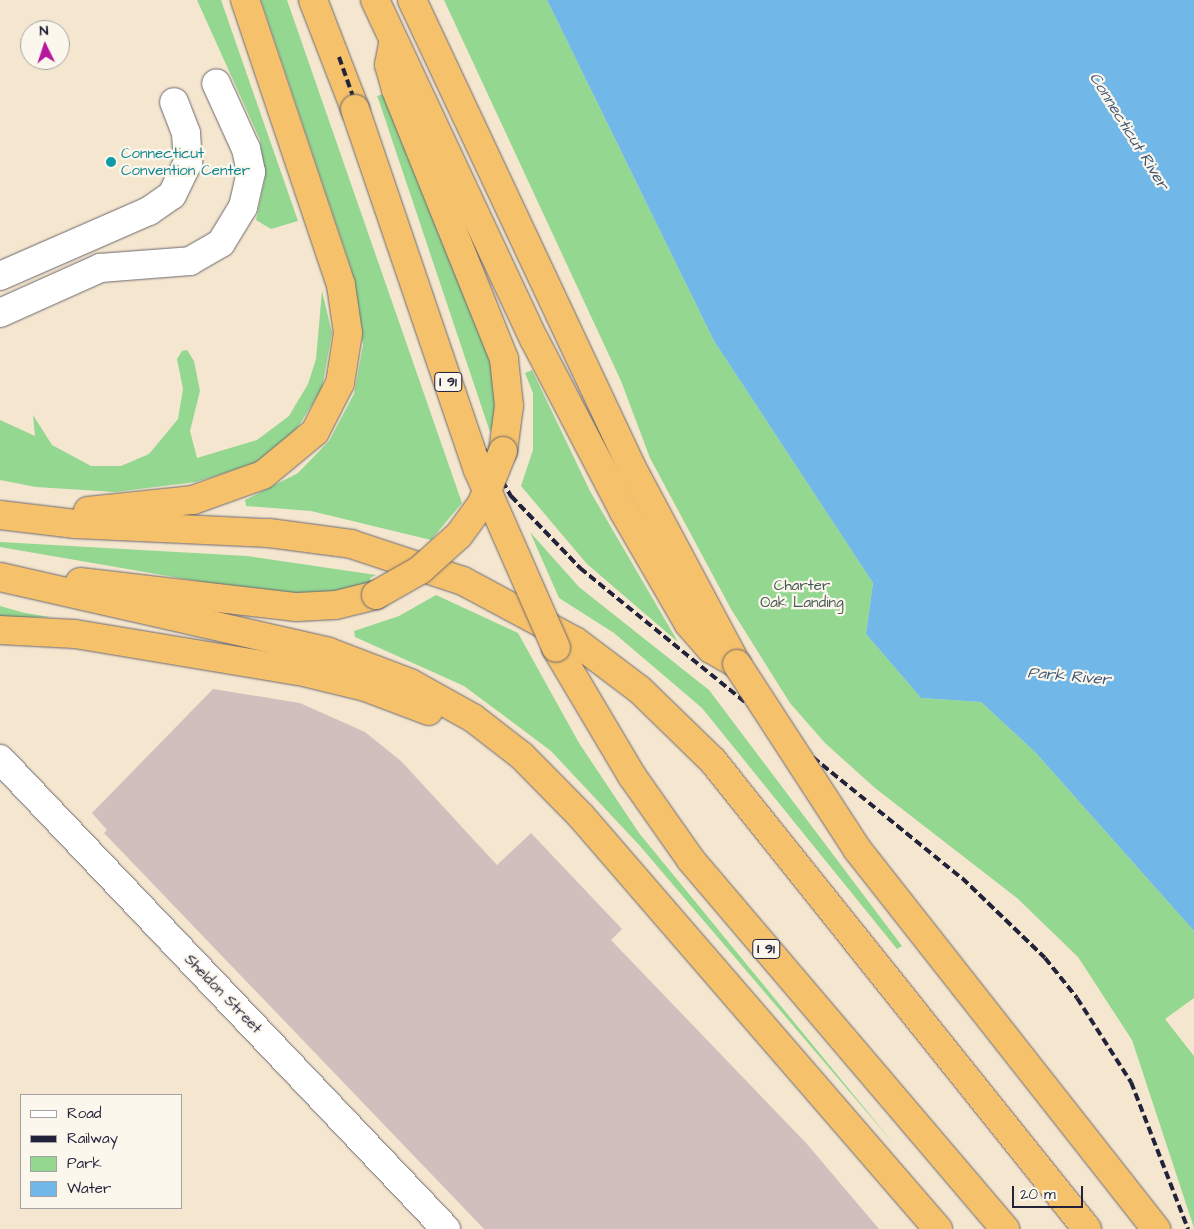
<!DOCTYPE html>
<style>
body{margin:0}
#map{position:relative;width:1194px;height:1229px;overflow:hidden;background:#f5e7cf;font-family:"Architects Daughter",sans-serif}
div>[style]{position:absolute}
.industrial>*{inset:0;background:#d1bfbd}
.green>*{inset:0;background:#93d790}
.water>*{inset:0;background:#71b7e8}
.roads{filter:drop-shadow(0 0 1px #6c676f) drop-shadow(0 0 1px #6c676f)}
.minor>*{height:28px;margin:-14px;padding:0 14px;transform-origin:14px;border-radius:14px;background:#fff}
.highway>*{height:28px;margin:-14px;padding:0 14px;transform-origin:14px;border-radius:14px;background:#f5c16b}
.rail>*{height:4px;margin-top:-2px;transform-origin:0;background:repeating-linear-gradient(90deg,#22223b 0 8px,transparent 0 12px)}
.bridges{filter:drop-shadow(0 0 1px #6c676f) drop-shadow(0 0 1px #6c676f)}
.highway-bridge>*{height:28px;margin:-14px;padding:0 14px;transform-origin:14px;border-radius:14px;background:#f5c16b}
.dots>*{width:14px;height:14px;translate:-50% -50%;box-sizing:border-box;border:2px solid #fbf7ec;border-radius:50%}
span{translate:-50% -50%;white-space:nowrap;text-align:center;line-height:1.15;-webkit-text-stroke:4.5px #fbf7ec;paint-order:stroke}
.shield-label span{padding:1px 4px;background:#fbf7ec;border:1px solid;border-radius:4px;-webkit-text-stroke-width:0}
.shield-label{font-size:14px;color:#22223b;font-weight:700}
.culture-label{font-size:15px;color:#0d838f}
.left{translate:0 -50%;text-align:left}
.park-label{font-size:15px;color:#445854}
.street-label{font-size:15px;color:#22223b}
.water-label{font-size:16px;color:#3e5678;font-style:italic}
.legend{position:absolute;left:20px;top:1094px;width:162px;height:115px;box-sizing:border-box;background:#fbf7ec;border:1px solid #a4a2a5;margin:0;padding:6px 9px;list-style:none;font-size:15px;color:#22223b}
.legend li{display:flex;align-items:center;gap:10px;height:25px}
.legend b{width:25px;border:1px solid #a4a2a5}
.north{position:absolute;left:20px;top:20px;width:50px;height:50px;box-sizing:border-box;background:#fbf7ec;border:1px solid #a4a2a5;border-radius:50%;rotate:356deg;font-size:14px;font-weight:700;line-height:20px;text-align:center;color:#22223b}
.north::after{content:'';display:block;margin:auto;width:18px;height:22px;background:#b5179e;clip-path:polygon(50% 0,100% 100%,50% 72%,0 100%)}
.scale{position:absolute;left:1012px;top:1186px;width:71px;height:22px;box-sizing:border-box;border:2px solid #22223b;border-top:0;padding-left:6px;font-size:15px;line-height:18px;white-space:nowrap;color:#22223b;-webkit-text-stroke:4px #fbf7ec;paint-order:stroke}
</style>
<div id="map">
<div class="industrial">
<i style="clip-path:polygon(213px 689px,300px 703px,365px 732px,401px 761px,497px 865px,531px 833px,622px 929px,611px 940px,807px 1144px,879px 1229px,484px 1229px,104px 833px,107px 830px,92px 813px)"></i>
</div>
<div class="green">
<i style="clip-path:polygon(197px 0,221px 0,298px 221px,271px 229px,256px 220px,265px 178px,260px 140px)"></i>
<i style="clip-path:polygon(261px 0,287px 0,462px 503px,431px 540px,311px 511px,246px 506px,245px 500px,298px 473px,329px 441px,354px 394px,363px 345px,351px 268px)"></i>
<i style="clip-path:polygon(444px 0,547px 0,714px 341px,873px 583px,866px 634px,921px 698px,981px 702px,1035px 752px,1194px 931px,1194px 998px,1165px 1019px,1194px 1056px,1194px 1228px,1132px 1040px,1078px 957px,1017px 898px,875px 788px,825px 743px,790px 703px,731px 609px,650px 458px,621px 381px)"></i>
<i style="clip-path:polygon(384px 94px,490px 355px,496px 413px,490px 432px,379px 101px,377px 96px)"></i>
<i style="clip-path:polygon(322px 291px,332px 333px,322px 388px,295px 432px,255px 463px,196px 482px,115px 492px,36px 487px,0 480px,0 420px,35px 436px,33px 415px,52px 445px,91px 466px,121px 466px,149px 454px,178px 419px,183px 389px,177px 359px,182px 351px,187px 350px,194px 361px,200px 391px,190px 431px,197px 458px,257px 440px,289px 416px,308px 384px,316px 359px)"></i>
<i style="clip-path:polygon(532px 370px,590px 491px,678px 642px,587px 564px,521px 486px,533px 450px,533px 393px,525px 373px)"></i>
<i style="clip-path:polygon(530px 532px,579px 587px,709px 690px,902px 946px,897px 949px,702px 708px,614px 633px,559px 598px)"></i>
<i style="clip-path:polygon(0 542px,247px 556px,376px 575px,370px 578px,371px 583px,337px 591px,306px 594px,255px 591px,0 547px)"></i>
<i style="clip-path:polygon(436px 595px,518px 633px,579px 743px,639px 833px,894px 1144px,640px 846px,551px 751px,464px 686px,355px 637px,354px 631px,399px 616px)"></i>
<i style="clip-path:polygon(0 606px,25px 613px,50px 617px,0 618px)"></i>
</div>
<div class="water">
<i style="clip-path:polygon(547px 0,1194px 0,1194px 931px,1035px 752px,981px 702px,921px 698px,866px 634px,873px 583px,714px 341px)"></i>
</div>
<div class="roads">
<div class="minor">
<i style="left:0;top:276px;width:163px;rotate:-23.6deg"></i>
<i style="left:149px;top:211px;width:28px;rotate:-35deg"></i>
<i style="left:172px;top:195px;width:37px;rotate:-64deg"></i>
<i style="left:188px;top:162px;width:29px;rotate:-94deg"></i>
<i style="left:186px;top:133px;width:33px;rotate:-111deg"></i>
<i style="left:0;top:313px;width:110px;rotate:-24.2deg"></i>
<i style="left:100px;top:268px;width:90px;rotate:-4.4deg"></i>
<i style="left:190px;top:261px;width:36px;rotate:-30deg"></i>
<i style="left:221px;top:243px;width:42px;rotate:-58.6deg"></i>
<i style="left:243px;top:207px;width:36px;rotate:-77deg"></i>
<i style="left:251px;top:172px;width:24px;rotate:-102deg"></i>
<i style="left:246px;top:149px;width:72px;rotate:-114.4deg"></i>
<i style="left:0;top:759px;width:648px;rotate:46.5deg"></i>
</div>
<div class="highway">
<i style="left:313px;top:0;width:117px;rotate:68.9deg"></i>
<i style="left:375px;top:0;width:374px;rotate:64.9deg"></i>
<i style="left:534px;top:339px;width:195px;rotate:62.5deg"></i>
<i style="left:624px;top:512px;width:129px;rotate:59.9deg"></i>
<i style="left:689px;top:624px;width:33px;rotate:49deg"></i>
<i style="left:711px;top:649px;width:30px;rotate:30deg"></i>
<i style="left:412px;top:0;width:517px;rotate:64.82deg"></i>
<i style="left:632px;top:468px;width:214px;rotate:61.9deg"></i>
<i style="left:393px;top:44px;width:21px;rotate:101deg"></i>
<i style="left:389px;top:65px;width:26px;rotate:74deg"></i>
<i style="left:396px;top:90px;width:290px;rotate:68.1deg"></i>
<i style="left:504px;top:359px;width:47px;rotate:83.9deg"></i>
<i style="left:509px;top:406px;width:45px;rotate:97.6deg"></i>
<i style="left:88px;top:511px;width:106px;rotate:-6deg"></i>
<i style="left:193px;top:500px;width:74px;rotate:-19.7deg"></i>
<i style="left:263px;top:475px;width:67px;rotate:-39.6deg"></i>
<i style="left:315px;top:432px;width:55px;rotate:-63deg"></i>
<i style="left:340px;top:383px;width:51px;rotate:-80.9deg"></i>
<i style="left:348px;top:333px;width:49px;rotate:-98.3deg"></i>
<i style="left:341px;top:285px;width:301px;rotate:-108.6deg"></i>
<i style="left:0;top:515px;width:76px;rotate:6.8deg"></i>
<i style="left:75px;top:524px;width:194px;rotate:2.7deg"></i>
<i style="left:269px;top:533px;width:83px;rotate:7.6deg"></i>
<i style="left:351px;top:544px;width:118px;rotate:18.3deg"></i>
<i style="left:463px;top:581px;width:127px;rotate:28.2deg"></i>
<i style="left:575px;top:641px;width:81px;rotate:37deg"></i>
<i style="left:640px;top:690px;width:102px;rotate:44.2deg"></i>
<i style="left:713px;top:761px;width:599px;rotate:51.37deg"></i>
<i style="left:0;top:577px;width:337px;rotate:12.8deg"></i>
<i style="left:329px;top:652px;width:87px;rotate:20.9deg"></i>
<i style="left:410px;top:683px;width:72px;rotate:29.1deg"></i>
<i style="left:473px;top:718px;width:62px;rotate:37.8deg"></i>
<i style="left:522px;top:756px;width:84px;rotate:45.5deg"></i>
<i style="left:581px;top:816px;width:546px;rotate:49.16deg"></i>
<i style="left:80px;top:582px;width:218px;rotate:6.6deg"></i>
<i style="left:297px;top:607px;width:39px;rotate:-3deg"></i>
<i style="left:336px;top:605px;width:41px;rotate:-14deg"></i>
<i style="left:0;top:630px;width:75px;rotate:3.1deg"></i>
<i style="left:75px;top:634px;width:227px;rotate:9.4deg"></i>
<i style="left:299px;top:671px;width:68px;rotate:13.6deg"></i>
<i style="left:365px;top:687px;width:68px;rotate:20.6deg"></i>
<i style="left:556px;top:648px;width:149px;rotate:59.3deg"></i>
<i style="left:632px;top:776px;width:103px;rotate:54.9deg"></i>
<i style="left:691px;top:860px;width:485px;rotate:49.6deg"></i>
</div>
</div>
<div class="rail">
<i style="left:339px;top:57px;width:383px;rotate:70.5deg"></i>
<i style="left:467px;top:418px;width:90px;rotate:60.6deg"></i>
<i style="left:511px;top:496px;width:100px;rotate:46.2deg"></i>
<i style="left:580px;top:568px;width:492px;rotate:39.1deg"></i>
<i style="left:962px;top:878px;width:115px;rotate:43.9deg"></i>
<i style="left:1045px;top:958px;width:51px;rotate:51.3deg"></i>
<i style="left:1077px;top:998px;width:100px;rotate:57.3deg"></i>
<i style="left:1131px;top:1082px;width:158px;rotate:68.8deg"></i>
</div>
<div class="bridges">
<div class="highway-bridge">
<i style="left:355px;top:109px;width:381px;rotate:71.2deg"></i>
<i style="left:478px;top:470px;width:194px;rotate:66.3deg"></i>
<i style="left:376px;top:595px;width:51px;rotate:-29.6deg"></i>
<i style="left:420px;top:570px;width:52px;rotate:-41.9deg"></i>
<i style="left:459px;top:535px;width:39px;rotate:-54deg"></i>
<i style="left:482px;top:503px;width:56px;rotate:-68deg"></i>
<i style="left:737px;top:664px;width:221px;rotate:57deg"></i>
<i style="left:857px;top:849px;width:484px;rotate:51.8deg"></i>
</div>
</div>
<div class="dots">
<i style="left:111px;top:162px;background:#0f9aa8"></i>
</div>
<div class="shield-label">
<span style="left:448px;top:382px">I 91</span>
<span style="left:766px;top:949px">I 91</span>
</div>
<div class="culture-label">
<span class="left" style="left:121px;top:162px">Connecticut<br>Convention Center</span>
</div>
<div class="park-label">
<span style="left:802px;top:594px">Charter<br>Oak Landing</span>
</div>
<div class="street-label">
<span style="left:223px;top:994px;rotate:46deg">Sheldon Street</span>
</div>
<div class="water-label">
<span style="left:1129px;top:131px;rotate:58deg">Connecticut River</span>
<span style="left:1069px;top:676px;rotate:5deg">Park River</span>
</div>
<ul class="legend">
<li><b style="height:6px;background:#fff"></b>Road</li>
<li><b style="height:6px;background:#22223b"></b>Railway</li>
<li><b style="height:14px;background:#93d790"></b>Park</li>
<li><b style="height:14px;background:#71b7e8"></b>Water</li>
</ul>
<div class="north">N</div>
<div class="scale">20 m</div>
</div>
